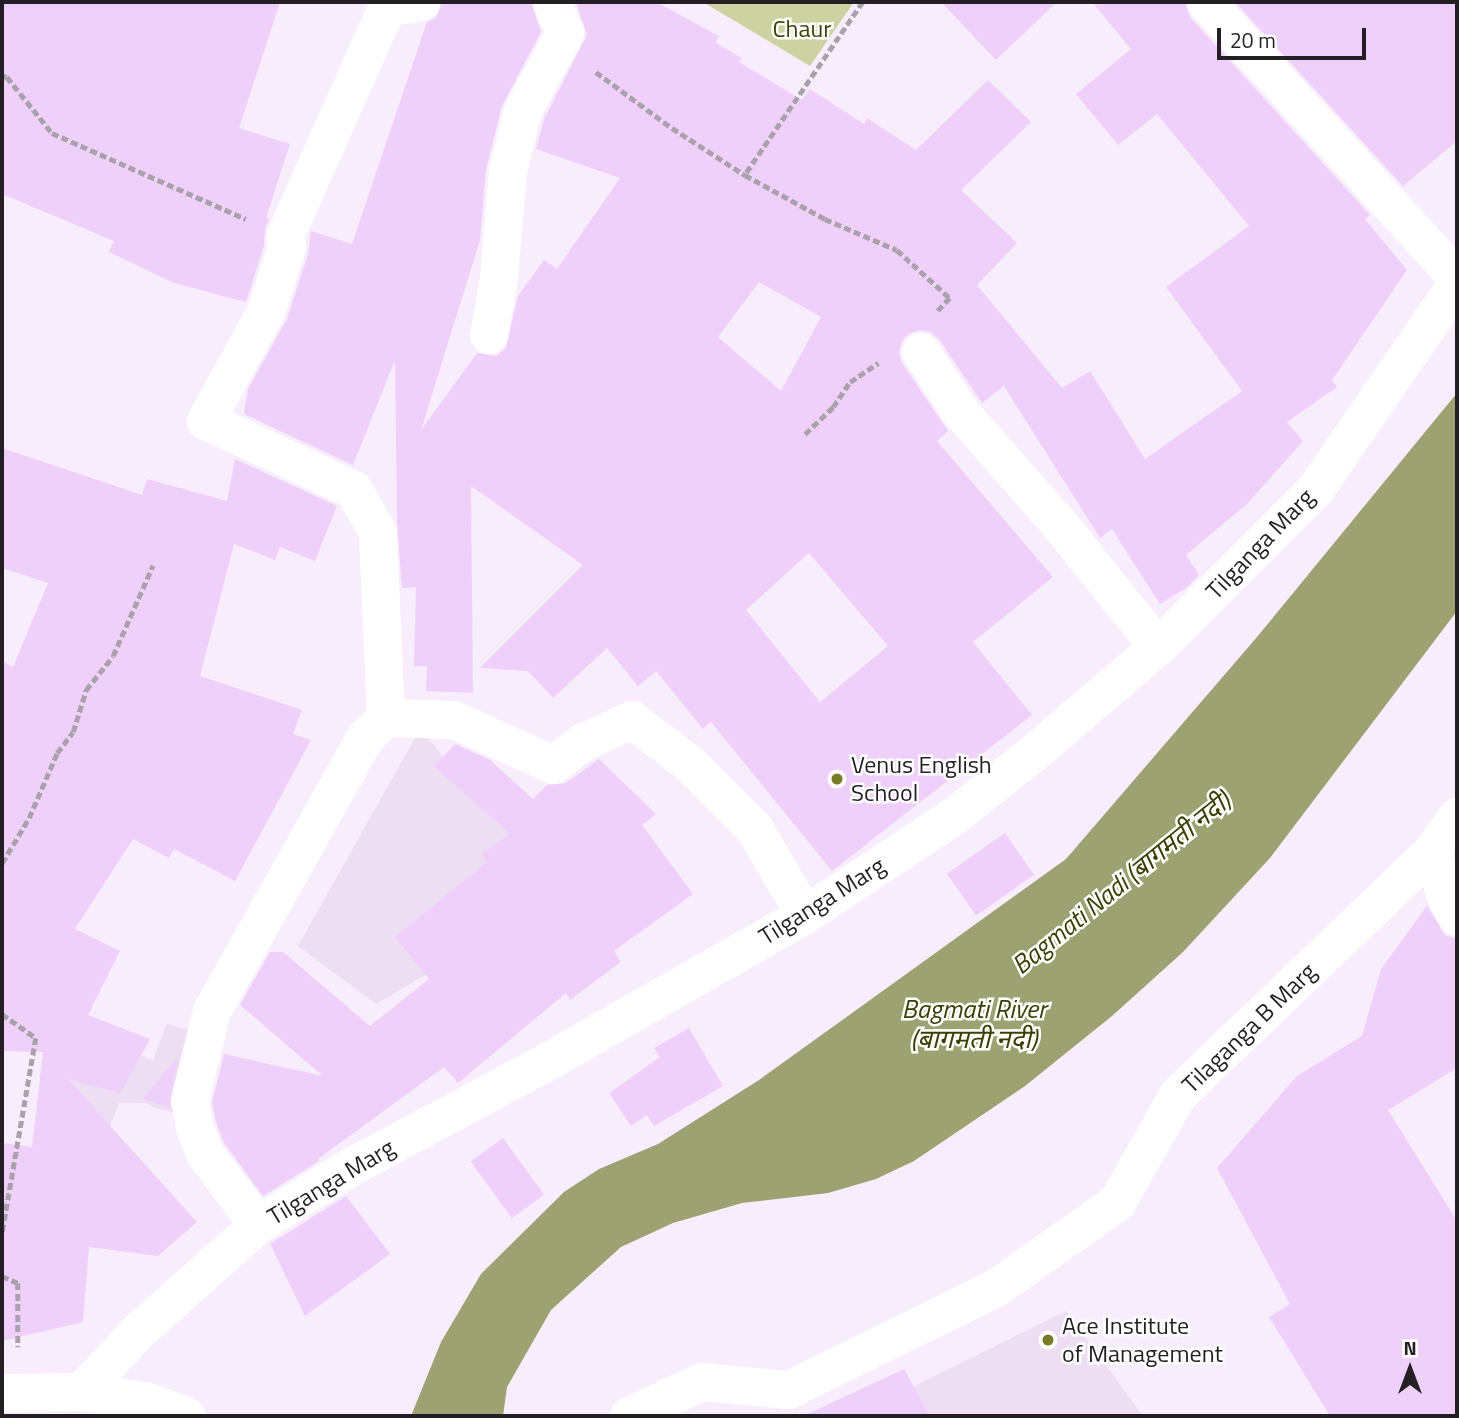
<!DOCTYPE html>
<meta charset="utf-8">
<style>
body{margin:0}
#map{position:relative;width:1459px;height:1418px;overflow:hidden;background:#f8edfc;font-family:"Titillium Web","Noto Sans Devanagari",sans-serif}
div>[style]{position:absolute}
.built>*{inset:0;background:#eddef3}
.green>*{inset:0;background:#cdd2a2}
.water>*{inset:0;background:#9da272}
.building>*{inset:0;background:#efd0fb;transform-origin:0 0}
.path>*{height:4.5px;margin-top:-2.25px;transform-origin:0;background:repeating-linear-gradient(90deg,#a9a1ac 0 7px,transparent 0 10.5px)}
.minor>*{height:38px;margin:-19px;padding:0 19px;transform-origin:19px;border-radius:19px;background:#fff}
.secondary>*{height:38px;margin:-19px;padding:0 19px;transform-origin:19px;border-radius:19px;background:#fff}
.dots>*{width:19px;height:19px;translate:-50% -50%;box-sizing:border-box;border:4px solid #fff;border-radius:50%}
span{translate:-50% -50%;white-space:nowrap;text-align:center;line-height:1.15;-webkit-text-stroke:5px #fff;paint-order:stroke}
.park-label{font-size:24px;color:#3e4206}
.street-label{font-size:24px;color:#231f24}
.poi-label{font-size:24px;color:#231f24}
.left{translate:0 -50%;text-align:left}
.water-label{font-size:26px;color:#3c3f03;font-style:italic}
.frame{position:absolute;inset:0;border:4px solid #231f24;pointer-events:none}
.north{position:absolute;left:1375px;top:1334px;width:70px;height:70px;-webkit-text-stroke:5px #fff;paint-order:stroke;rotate:0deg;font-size:19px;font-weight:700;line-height:28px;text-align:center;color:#231f24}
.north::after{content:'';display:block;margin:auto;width:24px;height:32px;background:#231f24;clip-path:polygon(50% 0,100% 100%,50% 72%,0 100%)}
.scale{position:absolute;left:1217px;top:28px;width:149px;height:32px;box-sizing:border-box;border:4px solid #231f24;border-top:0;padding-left:9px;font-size:21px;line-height:24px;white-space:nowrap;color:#231f24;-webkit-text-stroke:5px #fff;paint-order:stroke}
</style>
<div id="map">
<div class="built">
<i style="clip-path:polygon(420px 729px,562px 895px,376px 1004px,298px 946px)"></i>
<i style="clip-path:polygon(166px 1024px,207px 1035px,189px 1115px,155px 1108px,146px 1103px,119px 1103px,109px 1128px,45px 1104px,78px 1025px,153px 1061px)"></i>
<i style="clip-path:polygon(1066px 1311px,1143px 1416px,854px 1416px)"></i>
</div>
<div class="green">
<i style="clip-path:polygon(703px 2px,854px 2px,810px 66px)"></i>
</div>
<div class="water">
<i style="clip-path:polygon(1457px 393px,1457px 611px,1270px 858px,1183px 952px,1112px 1016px,1025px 1086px,914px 1161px,876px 1179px,828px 1193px,742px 1203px,673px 1223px,621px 1247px,551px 1310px,507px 1387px,503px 1416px,411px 1416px,441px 1342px,481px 1274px,564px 1192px,599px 1169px,658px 1144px,759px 1080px,1066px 859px,1257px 637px)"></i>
</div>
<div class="building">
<i style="clip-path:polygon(2px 2px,280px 2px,239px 128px,290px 144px,266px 218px,269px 219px,265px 229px,264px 246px,246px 302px,174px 283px,109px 252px,114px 241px,2px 194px)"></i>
<i style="clip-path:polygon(evenodd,442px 2px,531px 2px,541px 32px,502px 106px,486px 169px,480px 240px,421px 430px,477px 353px,496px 356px,506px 348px,518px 296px,544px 260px,557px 269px,620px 178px,536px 149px,544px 119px,587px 35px,576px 2px,656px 2px,719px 36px,716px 43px,742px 58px,739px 62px,802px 100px,810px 89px,864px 124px,867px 118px,916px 150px,988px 80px,1031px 122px,961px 190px,1017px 243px,977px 285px,1062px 388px,1090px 371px,1145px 459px,1242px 391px,1166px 287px,1249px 226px,1157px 114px,1118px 145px,1076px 94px,1131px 49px,1092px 2px,1185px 2px,1190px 17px,1370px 215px,1365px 219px,1407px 270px,1332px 380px,1337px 387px,1287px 422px,1303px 441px,1248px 503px,1186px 555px,1199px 575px,1186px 588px,1160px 604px,1112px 529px,1100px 538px,1004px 386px,982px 403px,939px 339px,930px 332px,920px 330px,908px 334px,901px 343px,899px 354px,902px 363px,948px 431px,937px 441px,1053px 577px,973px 642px,1032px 715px,832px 871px,711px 722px,703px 729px,656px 671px,638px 686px,607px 648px,553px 698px,528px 671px,480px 668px,583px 565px,471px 486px,473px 693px,426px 691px,427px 666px,414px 666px,416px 587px,402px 588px,397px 522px,395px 360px,353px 465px,244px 414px,248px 389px,287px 319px,308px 254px,311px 231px,352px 244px,427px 22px,436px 18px,442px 2px,759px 282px,821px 317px,781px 391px,718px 337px,759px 282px,442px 2px,809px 553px,888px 646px,820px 702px,746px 610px,809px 553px)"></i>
<i style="clip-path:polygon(941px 2px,1057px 2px,996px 60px)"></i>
<i style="clip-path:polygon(1235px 2px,1457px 2px,1457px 141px,1403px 186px)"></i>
<i style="clip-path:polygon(2px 448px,142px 495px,147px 479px,227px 501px,235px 459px,337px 506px,315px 561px,280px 547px,275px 560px,234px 544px,200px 676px,302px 710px,293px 734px,311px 740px,235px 881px,174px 849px,169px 858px,133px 839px,75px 929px,120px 951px,88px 1015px,150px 1039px,120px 1093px,68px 1079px,197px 1222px,158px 1256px,89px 1247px,83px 1322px,2px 1341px,2px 1143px,32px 1147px,43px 1052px,2px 1051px,2px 661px,13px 667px,48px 583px,2px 568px)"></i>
<i style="clip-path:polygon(455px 744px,490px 760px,533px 799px,547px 785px,566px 783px,599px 759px,656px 814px,642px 825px,693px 894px,614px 951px,621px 962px,570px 1000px,566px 993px,458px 1083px,444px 1067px,318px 1159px,319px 1161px,263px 1196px,224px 1143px,216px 1122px,212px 1102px,224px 1054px,323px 1076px,240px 1005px,270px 952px,283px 952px,370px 1026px,429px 979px,395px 937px,487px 862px,481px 854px,510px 834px,434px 766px)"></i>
<i style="left:1005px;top:833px;width:51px;height:71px;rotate:55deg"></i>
<i style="clip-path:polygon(1427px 906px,1445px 935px,1457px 939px,1457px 1068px,1388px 1110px,1457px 1221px,1457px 1416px,1330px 1416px,1269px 1317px,1290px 1304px,1217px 1168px,1297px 1076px,1362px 1036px,1381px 969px)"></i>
<i style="clip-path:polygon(689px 1028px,723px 1086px,654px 1126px,647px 1115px,631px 1126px,609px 1093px,660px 1057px,654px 1048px)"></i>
<i style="clip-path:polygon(178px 1057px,169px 1107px,143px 1099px)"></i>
<i style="left:503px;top:1138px;width:70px;height:40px;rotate:54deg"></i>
<i style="clip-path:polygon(346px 1196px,390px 1254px,305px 1316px,270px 1244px)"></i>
<i style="clip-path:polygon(904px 1369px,930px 1416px,803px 1416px)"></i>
</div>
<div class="path">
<i style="left:863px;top:2px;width:209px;rotate:124.3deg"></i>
<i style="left:745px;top:175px;width:91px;rotate:28.8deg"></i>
<i style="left:825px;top:219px;width:78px;rotate:23.3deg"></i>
<i style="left:897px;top:250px;width:72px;rotate:42.2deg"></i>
<i style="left:950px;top:298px;width:18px;rotate:133deg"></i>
<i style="left:596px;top:72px;width:94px;rotate:36.4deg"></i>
<i style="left:672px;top:128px;width:87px;rotate:32.8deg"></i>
<i style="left:2px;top:75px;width:5px;rotate:22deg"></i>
<i style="left:7px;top:77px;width:72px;rotate:51.2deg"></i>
<i style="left:52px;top:133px;width:212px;rotate:23.9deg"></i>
<i style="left:805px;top:434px;width:39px;rotate:-44deg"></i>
<i style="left:833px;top:407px;width:30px;rotate:-56deg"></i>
<i style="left:850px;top:382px;width:34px;rotate:-34deg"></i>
<i style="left:2px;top:863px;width:52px;rotate:-59deg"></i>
<i style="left:29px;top:818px;width:71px;rotate:-66.7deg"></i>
<i style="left:57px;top:753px;width:26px;rotate:-53deg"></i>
<i style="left:73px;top:732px;width:44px;rotate:-72.8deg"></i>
<i style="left:86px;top:690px;width:43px;rotate:-51.5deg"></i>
<i style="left:113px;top:656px;width:99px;rotate:-66.3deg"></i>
<i style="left:2px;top:1014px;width:42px;rotate:35.2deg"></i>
<i style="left:36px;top:1038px;width:199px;rotate:99.8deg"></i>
<i style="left:2px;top:1276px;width:17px;rotate:24deg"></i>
<i style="left:18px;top:1283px;width:64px;rotate:90deg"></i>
</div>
<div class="minor">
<i style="left:1206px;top:2px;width:373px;rotate:47.7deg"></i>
<i style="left:489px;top:335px;width:58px;rotate:-80deg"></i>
<i style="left:499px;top:278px;width:107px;rotate:-85.2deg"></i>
<i style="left:508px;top:171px;width:62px;rotate:-76deg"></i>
<i style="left:523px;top:111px;width:89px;rotate:-61.7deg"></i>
<i style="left:565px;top:33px;width:34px;rotate:-113deg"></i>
<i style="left:921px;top:352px;width:71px;rotate:56.5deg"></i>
<i style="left:960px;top:411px;width:153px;rotate:48.7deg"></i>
<i style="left:1061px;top:526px;width:155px;rotate:51.3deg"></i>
<i style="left:386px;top:718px;width:68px;rotate:1.7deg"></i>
<i style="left:454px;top:720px;width:109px;rotate:24.4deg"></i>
<i style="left:553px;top:765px;width:36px;rotate:-37deg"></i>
<i style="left:582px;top:743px;width:55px;rotate:-24.7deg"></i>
<i style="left:632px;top:720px;width:74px;rotate:37.3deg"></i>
<i style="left:691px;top:765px;width:89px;rotate:45deg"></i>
<i style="left:754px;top:828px;width:101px;rotate:59.6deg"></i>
<i style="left:1432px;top:852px;width:46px;rotate:72.3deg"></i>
<i style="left:1446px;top:896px;width:24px;rotate:62deg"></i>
<i style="left:258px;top:1225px;width:89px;rotate:-126.7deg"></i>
<i style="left:205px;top:1154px;width:28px;rotate:-111deg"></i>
<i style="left:195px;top:1128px;width:27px;rotate:-100deg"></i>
<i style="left:190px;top:1101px;width:93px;rotate:-76.3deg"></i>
<i style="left:212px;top:1011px;width:313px;rotate:-60.7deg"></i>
<i style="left:365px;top:738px;width:29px;rotate:-44deg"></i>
<i style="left:386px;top:718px;width:185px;rotate:-92.5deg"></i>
<i style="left:378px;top:533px;width:49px;rotate:-119.2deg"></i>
<i style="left:354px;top:490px;width:163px;rotate:-155deg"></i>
<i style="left:206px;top:421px;width:124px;rotate:-61.2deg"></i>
<i style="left:266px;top:312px;width:68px;rotate:-72.1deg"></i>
<i style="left:287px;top:247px;width:10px;rotate:-101deg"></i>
<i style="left:285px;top:237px;width:251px;rotate:-66deg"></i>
<i style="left:387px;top:8px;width:35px;rotate:-10deg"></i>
<i style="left:82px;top:1392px;width:82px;rotate:-47deg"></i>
<i style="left:138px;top:1332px;width:161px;rotate:-41.7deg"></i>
<i style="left:258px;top:1225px;width:102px;rotate:-32.1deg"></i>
<i style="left:344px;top:1171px;width:235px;rotate:-28.2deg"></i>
<i style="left:551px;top:1060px;width:292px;rotate:-29.7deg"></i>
<i style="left:805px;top:915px;width:181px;rotate:-33.5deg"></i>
<i style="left:956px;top:815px;width:100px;rotate:-38.5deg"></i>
<i style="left:1034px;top:753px;width:163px;rotate:-40.5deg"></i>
<i style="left:1158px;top:647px;width:223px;rotate:-45deg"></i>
<i style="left:1316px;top:489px;width:249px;rotate:-55.5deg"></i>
<i style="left:629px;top:1416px;width:81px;rotate:-25deg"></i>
<i style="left:702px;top:1382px;width:87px;rotate:5.3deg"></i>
<i style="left:789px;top:1390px;width:231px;rotate:-26.2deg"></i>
<i style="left:996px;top:1288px;width:148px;rotate:-35.1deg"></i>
<i style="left:1117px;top:1203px;width:124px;rotate:-60.5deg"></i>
<i style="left:1178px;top:1095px;width:352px;rotate:-43.7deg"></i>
<i style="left:1432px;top:852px;width:43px;rotate:-54.5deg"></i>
</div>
<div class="secondary">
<i style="left:2px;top:1393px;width:80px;rotate:-0.7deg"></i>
<i style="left:82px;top:1392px;width:65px;rotate:8deg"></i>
<i style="left:146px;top:1401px;width:43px;rotate:20.6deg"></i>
</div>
<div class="dots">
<i style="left:837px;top:779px;background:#777d27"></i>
<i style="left:1048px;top:1340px;background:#777d27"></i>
</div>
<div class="park-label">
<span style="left:802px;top:29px">Chaur</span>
</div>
<div class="street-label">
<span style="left:1260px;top:544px;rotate:-46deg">Tilganga Marg</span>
<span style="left:822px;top:901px;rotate:-32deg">Tilganga Marg</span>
<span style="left:1249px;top:1028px;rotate:-44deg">Tilaganga B Marg</span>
<span style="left:331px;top:1182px;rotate:-31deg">Tilganga Marg</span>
</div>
<div class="poi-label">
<span class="left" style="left:851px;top:779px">Venus English<br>School</span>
<span class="left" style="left:1062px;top:1340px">Ace Institute<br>of Management</span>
</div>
<div class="water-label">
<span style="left:1121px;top:883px;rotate:-39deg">Bagmati Nadi (बागमती नदी)</span>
<span style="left:974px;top:1024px">Bagmati River<br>(बागमती नदी)</span>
</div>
<div class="frame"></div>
<div class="north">N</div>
<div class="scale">20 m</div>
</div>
